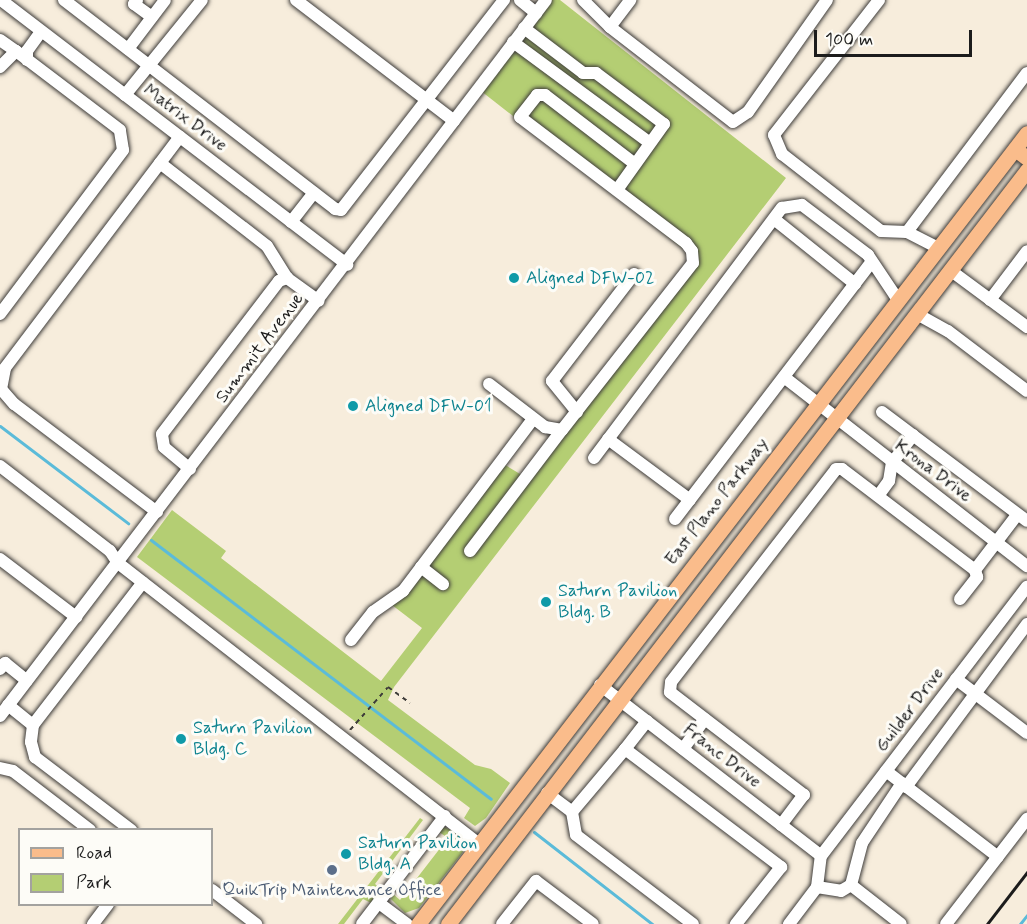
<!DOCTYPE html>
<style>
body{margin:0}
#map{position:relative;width:1027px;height:924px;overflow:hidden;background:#f7eddc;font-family:Mynerve,sans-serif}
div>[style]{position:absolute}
.green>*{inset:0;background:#b4ce73}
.stream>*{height:3px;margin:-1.5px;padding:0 1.5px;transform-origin:1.5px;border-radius:1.5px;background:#5bbbd9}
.path>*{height:2px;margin-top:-1px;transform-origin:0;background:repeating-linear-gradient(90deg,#3d3b39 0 4.5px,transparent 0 9px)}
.roads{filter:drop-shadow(0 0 2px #3d3b39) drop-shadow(0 0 2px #3d3b39)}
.minor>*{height:12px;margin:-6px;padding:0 6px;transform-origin:6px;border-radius:6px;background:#fff}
.major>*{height:15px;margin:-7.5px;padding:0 7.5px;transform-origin:7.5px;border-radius:7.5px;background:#fabc8b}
.rail>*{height:3px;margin:-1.5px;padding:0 1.5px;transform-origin:1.5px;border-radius:1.5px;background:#1c1c1c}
.dots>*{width:16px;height:16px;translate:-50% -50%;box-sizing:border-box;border:3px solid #fdfcf7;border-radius:50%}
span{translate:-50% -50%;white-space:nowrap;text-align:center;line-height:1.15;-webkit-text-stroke:6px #fdfcf7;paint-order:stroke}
.street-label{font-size:18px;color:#1c1c1c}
.culture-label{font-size:18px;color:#0d838f}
.left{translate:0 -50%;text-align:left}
.service-label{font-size:18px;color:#4e5e75}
.legend{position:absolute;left:18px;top:828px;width:195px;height:78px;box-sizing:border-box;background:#fdfcf7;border:2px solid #a3a29f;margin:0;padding:8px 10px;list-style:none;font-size:18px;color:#1c1c1c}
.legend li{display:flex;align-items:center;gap:12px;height:30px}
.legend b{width:30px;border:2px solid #a3a29f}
.scale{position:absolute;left:814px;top:30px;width:158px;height:27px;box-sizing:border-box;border:3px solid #1c1c1c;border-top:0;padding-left:8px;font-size:18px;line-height:21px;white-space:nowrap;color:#1c1c1c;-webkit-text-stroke:4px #fdfcf7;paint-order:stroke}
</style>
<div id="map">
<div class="green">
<i style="clip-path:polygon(551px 0,560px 0,786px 178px,394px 687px,388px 700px,475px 765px,491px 769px,510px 783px,486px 818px,475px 826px,464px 818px,470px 808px,137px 557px,172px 510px,226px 551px,221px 558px,381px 681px,422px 628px,392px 605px,502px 463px,525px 477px,696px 259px,481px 91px)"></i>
<i style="clip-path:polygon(420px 818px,423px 820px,375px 884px,382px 890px,371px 903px,363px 899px,344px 924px,338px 924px)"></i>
<i style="clip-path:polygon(444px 827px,458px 833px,463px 852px,419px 908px,405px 913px,391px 899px,393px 894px,400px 900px,448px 838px,439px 832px)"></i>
</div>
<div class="stream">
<i style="left:0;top:426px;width:161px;rotate:37.2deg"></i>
<i style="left:151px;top:540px;width:427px;rotate:37.3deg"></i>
<i style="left:534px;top:832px;width:150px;rotate:37.9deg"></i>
<i style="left:1020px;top:924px;width:11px;rotate:-52deg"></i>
</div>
<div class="path">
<i style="left:350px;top:730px;width:57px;rotate:-48.5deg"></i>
<i style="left:388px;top:687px;width:27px;rotate:36deg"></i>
</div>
<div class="roads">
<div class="minor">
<i style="left:1px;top:0;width:436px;rotate:37.4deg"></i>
<i style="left:64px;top:0;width:342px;rotate:37.6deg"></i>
<i style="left:335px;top:209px;width:6px;rotate:9deg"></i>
<i style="left:341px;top:210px;width:266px;rotate:-52.2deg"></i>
<i style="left:137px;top:0;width:5px;rotate:127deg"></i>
<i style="left:134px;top:4px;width:22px;rotate:36deg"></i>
<i style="left:296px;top:0;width:199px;rotate:37.4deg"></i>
<i style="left:520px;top:0;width:21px;rotate:39deg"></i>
<i style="left:583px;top:0;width:38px;rotate:45deg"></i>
<i style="left:610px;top:27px;width:155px;rotate:37.7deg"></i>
<i style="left:733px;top:122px;width:18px;rotate:-34deg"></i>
<i style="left:748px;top:112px;width:137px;rotate:-54.8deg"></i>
<i style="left:879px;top:0;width:171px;rotate:127.9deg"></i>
<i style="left:774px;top:135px;width:21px;rotate:67deg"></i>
<i style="left:782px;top:154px;width:125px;rotate:37.9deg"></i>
<i style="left:881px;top:231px;width:26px;rotate:2deg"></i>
<i style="left:907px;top:232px;width:36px;rotate:27deg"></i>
<i style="left:610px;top:27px;width:34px;rotate:-53deg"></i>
<i style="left:524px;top:28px;width:74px;rotate:37.3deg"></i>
<i style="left:583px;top:73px;width:13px"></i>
<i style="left:596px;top:73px;width:85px;rotate:36.9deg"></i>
<i style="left:664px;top:124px;width:81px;rotate:125.5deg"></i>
<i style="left:0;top:40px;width:19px;rotate:35deg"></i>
<i style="left:16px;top:51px;width:23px;rotate:135deg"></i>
<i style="left:513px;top:42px;width:170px;rotate:36.4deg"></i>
<i style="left:128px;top:49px;width:61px;rotate:-52.9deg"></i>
<i style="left:27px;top:60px;width:9px;rotate:-90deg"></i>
<i style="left:27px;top:51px;width:24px;rotate:-54deg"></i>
<i style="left:125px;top:95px;width:122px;rotate:-51deg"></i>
<i style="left:160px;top:163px;width:135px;rotate:37.8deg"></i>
<i style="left:267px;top:246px;width:38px;rotate:58deg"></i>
<i style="left:774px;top:219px;width:104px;rotate:38.7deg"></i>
<i style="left:291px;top:222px;width:37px;rotate:-52deg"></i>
<i style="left:907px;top:232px;width:199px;rotate:-53deg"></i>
<i style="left:950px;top:270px;width:96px;rotate:36.5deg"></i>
<i style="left:990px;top:300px;width:61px;rotate:-52.9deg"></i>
<i style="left:0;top:314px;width:205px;rotate:-53.1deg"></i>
<i style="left:123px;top:150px;width:20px;rotate:-99deg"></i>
<i style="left:120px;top:130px;width:131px;rotate:-142.8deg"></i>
<i style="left:917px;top:314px;width:35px;rotate:29deg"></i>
<i style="left:948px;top:331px;width:99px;rotate:37.2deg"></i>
<i style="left:784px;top:377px;width:308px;rotate:37.9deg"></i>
<i style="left:489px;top:384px;width:71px;rotate:37.5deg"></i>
<i style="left:545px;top:427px;width:17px;rotate:10deg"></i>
<i style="left:562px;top:430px;width:212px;rotate:-51.9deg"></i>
<i style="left:693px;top:263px;width:12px;rotate:-95deg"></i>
<i style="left:692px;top:251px;width:10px;rotate:-127deg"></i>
<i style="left:686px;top:243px;width:208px;rotate:-142.8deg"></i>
<i style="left:520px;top:117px;width:28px;rotate:-52deg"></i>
<i style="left:537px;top:95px;width:8px"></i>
<i style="left:545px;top:95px;width:113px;rotate:37.5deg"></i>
<i style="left:577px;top:412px;width:40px;rotate:-129deg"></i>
<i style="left:552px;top:381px;width:135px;rotate:-52.5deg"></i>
<i style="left:882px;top:412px;width:181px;rotate:36.9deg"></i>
<i style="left:608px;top:439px;width:102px;rotate:36.6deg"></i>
<i style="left:594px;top:458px;width:313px;rotate:-53.1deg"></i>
<i style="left:782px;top:208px;width:20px;rotate:-9deg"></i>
<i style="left:802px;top:205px;width:83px;rotate:37.1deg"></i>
<i style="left:868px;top:255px;width:54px;rotate:56.3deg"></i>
<i style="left:0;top:466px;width:139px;rotate:37.7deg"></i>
<i style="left:110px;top:551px;width:14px;rotate:56deg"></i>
<i style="left:118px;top:563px;width:457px;rotate:37.9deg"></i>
<i style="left:190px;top:469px;width:34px;rotate:-140deg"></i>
<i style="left:164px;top:447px;width:13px;rotate:-99deg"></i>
<i style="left:162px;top:434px;width:193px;rotate:-52.6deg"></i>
<i style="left:279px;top:281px;width:9px;rotate:-21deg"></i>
<i style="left:287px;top:278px;width:39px;rotate:36deg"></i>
<i style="left:878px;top:496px;width:19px;rotate:-54deg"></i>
<i style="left:889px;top:481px;width:18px;rotate:-81deg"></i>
<i style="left:892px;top:463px;width:35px;rotate:-53deg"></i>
<i style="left:157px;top:512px;width:179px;rotate:-142.9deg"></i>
<i style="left:14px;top:404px;width:20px;rotate:-131deg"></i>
<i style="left:1px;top:389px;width:21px;rotate:-79deg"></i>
<i style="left:5px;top:368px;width:290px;rotate:-52.9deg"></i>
<i style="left:675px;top:519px;width:321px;rotate:-52.6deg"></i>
<i style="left:470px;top:551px;width:152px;rotate:-52.8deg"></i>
<i style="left:0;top:559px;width:96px;rotate:37.3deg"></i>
<i style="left:421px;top:567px;width:28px;rotate:38deg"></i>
<i style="left:960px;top:599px;width:28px;rotate:-52deg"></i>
<i style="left:977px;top:577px;width:7px;rotate:-106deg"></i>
<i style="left:975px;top:570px;width:69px;rotate:-52.6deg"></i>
<i style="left:351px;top:640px;width:36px;rotate:-52deg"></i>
<i style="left:373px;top:612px;width:37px;rotate:-35deg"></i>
<i style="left:403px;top:591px;width:216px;rotate:-52.9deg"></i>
<i style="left:0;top:669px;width:8px;rotate:-50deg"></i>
<i style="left:5px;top:663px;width:28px;rotate:39deg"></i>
<i style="left:956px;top:679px;width:89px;rotate:37.3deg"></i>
<i style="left:600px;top:685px;width:279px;rotate:37.7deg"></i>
<i style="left:8px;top:705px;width:32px;rotate:39deg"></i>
<i style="left:33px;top:725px;width:17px;rotate:97deg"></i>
<i style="left:31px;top:742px;width:16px;rotate:75deg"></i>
<i style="left:35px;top:757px;width:121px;rotate:37.2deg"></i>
<i style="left:0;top:716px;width:900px;rotate:-52.67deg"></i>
<i style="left:647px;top:721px;width:36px;rotate:128deg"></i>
<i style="left:625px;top:749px;width:196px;rotate:37.1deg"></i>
<i style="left:781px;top:867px;width:73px;rotate:128.3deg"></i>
<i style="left:33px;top:725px;width:180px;rotate:-52.4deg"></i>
<i style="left:683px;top:749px;width:37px;rotate:-54deg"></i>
<i style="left:0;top:768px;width:13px;rotate:13deg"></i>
<i style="left:13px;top:771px;width:97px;rotate:37.5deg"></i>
<i style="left:886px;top:771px;width:141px;rotate:37.5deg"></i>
<i style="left:906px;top:787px;width:203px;rotate:-53.4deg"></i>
<i style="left:547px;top:793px;width:31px;rotate:37deg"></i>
<i style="left:572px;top:812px;width:23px;rotate:80deg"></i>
<i style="left:576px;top:835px;width:147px;rotate:37.3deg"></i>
<i style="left:572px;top:812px;width:82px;rotate:-49.9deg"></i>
<i style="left:781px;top:825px;width:38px;rotate:-53deg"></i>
<i style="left:804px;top:795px;width:169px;rotate:-142.5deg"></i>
<i style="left:670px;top:692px;width:10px;rotate:-84deg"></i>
<i style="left:671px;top:682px;width:269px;rotate:-52.2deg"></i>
<i style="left:836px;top:469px;width:6px"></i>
<i style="left:842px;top:469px;width:167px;rotate:37.2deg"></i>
<i style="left:851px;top:885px;width:43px;rotate:-75.3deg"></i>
<i style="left:862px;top:843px;width:72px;rotate:-56.3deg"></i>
<i style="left:817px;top:887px;width:24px;rotate:9deg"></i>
<i style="left:841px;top:891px;width:12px;rotate:-31deg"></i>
<i style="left:851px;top:885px;width:63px;rotate:38deg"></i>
<i style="left:212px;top:890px;width:56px;rotate:37.7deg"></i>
<i style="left:379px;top:903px;width:35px;rotate:37deg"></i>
<i style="left:93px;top:924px;width:25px;rotate:-53deg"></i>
<i style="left:362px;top:924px;width:136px;rotate:-52.5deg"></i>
<i style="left:502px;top:924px;width:55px;rotate:-51.7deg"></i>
<i style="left:536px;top:881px;width:71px;rotate:37deg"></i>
<i style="left:789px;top:924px;width:46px;rotate:-52.9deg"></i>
<i style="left:817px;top:887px;width:31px;rotate:-83deg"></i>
<i style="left:821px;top:856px;width:339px;rotate:-52.6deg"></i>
<i style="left:946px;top:924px;width:133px;rotate:-52.4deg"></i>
</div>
<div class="major">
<i style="left:1015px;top:149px;width:15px;rotate:37deg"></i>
<i style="left:418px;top:924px;width:998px;rotate:-52.41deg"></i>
<i style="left:448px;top:924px;width:951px;rotate:-52.48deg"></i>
</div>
</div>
<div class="rail">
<i style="left:987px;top:924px;width:66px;rotate:-52.4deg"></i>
</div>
<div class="dots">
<i style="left:514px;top:278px;background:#0f9aa8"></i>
<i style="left:353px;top:406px;background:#0f9aa8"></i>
<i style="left:546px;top:602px;background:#0f9aa8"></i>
<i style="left:181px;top:739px;background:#0f9aa8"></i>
<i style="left:346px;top:854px;background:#0f9aa8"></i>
<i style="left:332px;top:870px;background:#5c6f8a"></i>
</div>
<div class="street-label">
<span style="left:185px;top:118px;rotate:37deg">Matrix Drive</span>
<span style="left:260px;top:348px;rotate:-53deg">Summit Avenue</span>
<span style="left:933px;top:471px;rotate:37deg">Krona Drive</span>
<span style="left:717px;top:502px;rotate:-52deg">East Plano Parkway</span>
<span style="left:910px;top:710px;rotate:-53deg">Guilder Drive</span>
<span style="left:722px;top:756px;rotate:38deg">Franc Drive</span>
</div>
<div class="culture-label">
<span class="left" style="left:526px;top:278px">Aligned DFW-02</span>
<span class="left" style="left:365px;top:406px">Aligned DFW-01</span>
<span class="left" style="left:558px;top:602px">Saturn Pavilion<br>Bldg. B</span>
<span class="left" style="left:193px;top:739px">Saturn Pavilion<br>Bldg. C</span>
<span class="left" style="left:358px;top:854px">Saturn Pavilion<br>Bldg. A</span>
</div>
<div class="service-label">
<span style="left:332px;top:890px">QuikTrip Maintenance Office</span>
</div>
<ul class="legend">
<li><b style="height:8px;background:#fabc8b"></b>Road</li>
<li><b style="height:16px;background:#b4ce73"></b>Park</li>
</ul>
<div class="scale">100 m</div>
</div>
